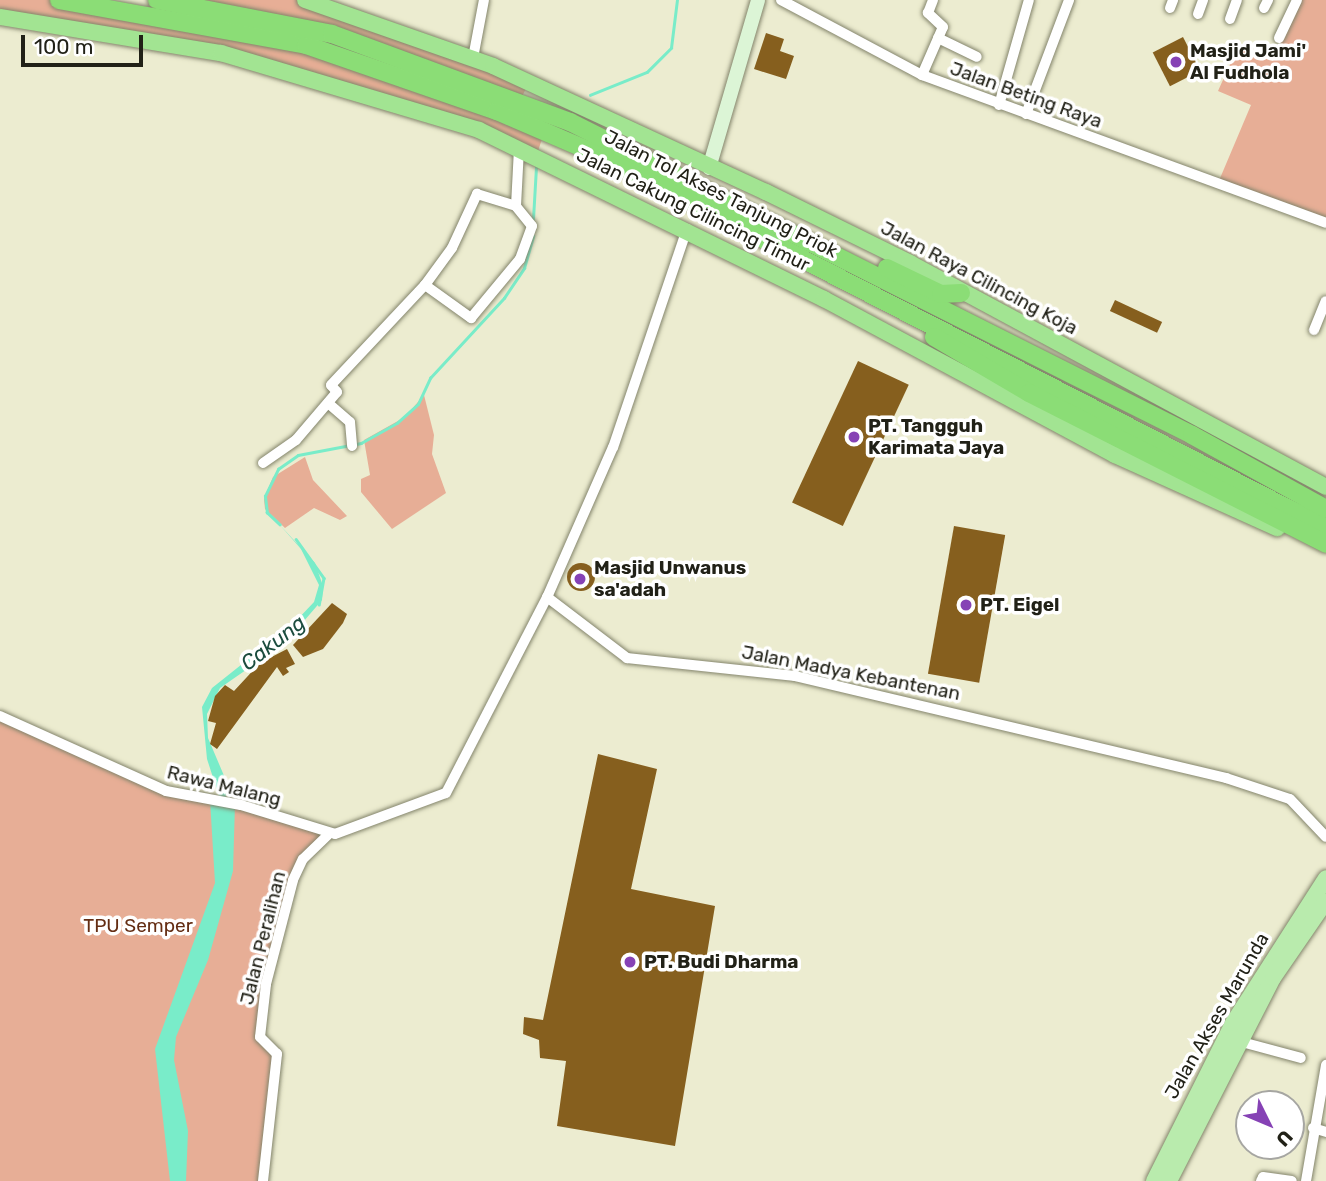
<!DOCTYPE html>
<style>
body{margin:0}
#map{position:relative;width:1326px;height:1181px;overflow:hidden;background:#ececd0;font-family:Rubik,sans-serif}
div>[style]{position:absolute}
.green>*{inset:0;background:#e7ae96}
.water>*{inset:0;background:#79ecc9}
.stream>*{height:2.5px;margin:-1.25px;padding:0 1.25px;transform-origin:1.25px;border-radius:1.25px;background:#79ecc9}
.building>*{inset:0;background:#865f1e;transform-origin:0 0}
.round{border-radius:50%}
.roads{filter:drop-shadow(0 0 2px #83846b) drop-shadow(0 0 2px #83846b)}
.minor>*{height:10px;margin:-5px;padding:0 5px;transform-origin:5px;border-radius:5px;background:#fff}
.secondary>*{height:14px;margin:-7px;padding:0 7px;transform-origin:7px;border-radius:7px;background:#dcf5d6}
.primary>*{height:16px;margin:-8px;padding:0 8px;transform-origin:8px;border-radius:8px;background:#b9ebad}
.trunk>*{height:16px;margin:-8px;padding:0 8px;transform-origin:8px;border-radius:8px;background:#a2e492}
.motorway>*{height:18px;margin:-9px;padding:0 9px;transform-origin:9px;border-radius:9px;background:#8bdd76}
.dots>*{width:19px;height:19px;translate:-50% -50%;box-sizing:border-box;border:4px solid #fff;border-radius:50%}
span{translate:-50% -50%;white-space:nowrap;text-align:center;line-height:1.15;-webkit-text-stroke:7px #fff;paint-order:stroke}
.poi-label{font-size:19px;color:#212117;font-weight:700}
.left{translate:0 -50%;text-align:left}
.street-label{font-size:19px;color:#212117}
.park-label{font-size:19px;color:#642d13}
.water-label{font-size:21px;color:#1b4c3e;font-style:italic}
.north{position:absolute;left:1235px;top:1090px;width:70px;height:70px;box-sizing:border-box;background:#fff;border:2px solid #a6a6a2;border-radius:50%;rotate:133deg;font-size:19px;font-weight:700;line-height:28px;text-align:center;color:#212117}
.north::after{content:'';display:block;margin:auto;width:24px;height:32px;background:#8642b5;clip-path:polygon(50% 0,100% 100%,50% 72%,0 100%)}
.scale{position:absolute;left:21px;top:35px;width:122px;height:32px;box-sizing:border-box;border:4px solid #212117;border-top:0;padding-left:9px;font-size:21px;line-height:24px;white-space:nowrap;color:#212117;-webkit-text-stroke:5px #fff;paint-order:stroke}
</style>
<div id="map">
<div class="green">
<i style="clip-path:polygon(0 0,58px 0,272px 37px,543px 136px,538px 151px,241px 58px,0 18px)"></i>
<i style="clip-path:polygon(157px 0,305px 0,529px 82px,520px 101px,382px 50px)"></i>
<i style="clip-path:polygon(1299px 0,1326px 0,1326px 222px,1218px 183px,1251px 105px,1218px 91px,1239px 44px,1273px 61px)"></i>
<i style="clip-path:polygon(424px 395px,434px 435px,432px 454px,446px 493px,392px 529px,361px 492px,361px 479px,370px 475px,364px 440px,405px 417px)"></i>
<i style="clip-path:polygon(305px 457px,313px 480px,347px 516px,340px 520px,314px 508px,285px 528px,265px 509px,264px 499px,273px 477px)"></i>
<i style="clip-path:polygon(0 716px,166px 790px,329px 834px,303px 859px,266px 984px,260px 1037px,277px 1054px,263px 1181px,0 1181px)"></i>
</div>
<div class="water">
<i style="clip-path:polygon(279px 524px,315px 563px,323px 586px,322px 600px,286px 642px,220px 688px,207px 714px,208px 738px,225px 778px,226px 801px,235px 804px,233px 871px,208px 960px,176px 1037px,174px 1060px,188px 1131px,186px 1181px,170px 1181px,155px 1049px,215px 883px,210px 800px,219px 796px,207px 759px,202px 707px,212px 688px,296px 621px,314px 602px,319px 585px,301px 549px)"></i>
</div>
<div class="stream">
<i style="left:590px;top:95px;width:61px;rotate:-22deg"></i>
<i style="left:647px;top:72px;width:34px;rotate:-45deg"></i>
<i style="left:671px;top:48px;width:48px;rotate:-82.9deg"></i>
<i style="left:533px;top:219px;width:52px;rotate:-86.7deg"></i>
<i style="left:280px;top:525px;width:18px;rotate:-137deg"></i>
<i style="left:267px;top:513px;width:17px;rotate:-97deg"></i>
<i style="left:265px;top:496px;width:30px;rotate:-64deg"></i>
<i style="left:278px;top:469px;width:24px;rotate:-35deg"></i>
<i style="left:298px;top:455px;width:64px;rotate:-10.8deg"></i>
<i style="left:361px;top:443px;width:41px;rotate:-29.1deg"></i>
<i style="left:397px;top:423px;width:28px;rotate:-42deg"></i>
<i style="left:418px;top:404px;width:29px;rotate:-65deg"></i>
<i style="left:430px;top:378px;width:109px;rotate:-47.2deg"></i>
<i style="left:504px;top:298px;width:36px;rotate:-56deg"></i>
<i style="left:524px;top:268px;width:33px;rotate:-74deg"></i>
<i style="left:296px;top:539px;width:48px;rotate:54.3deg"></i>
<i style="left:324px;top:578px;width:27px;rotate:100deg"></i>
</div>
<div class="building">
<i style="clip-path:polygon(766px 33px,784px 39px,780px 51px,794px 56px,786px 79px,754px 69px)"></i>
<i style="left:1183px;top:37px;width:38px;height:34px;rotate:63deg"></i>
<i style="left:1115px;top:300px;width:52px;height:12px;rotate:25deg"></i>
<i style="left:858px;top:361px;width:56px;height:156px;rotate:25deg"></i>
<i style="left:954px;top:526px;width:52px;height:150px;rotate:10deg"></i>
<i class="round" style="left:567px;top:563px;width:28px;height:28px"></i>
<i style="clip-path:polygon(332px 603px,347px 614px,343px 623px,323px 649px,303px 657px,293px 645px)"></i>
<i style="clip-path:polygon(287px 649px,295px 664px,286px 668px,289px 672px,283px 676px,277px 667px,217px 749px,210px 744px,216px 723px,208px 721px,215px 696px,225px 685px,234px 691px,260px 663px)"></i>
<i style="clip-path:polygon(598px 754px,657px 769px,631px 889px,715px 906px,675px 1146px,557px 1126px,566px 1061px,540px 1058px,539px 1040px,523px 1034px,524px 1017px,543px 1020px)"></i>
</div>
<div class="roads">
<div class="minor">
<i style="left:781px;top:0;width:160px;rotate:28deg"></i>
<i style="left:922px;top:75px;width:430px;rotate:20.1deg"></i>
<i style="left:1170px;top:8px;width:9px;rotate:-69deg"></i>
<i style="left:1264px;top:8px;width:9px;rotate:-63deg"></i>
<i style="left:1198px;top:14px;width:15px;rotate:-70deg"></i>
<i style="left:1230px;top:19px;width:20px;rotate:-70deg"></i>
<i style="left:938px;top:38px;width:43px;rotate:26deg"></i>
<i style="left:1279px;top:38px;width:42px;rotate:-64.7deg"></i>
<i style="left:473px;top:58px;width:59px;rotate:-79.3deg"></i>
<i style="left:922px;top:75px;width:52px;rotate:-66.4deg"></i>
<i style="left:943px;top:27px;width:21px;rotate:-137deg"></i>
<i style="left:928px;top:13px;width:14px;rotate:-69deg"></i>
<i style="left:999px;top:105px;width:109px;rotate:-74.1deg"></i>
<i style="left:1026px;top:114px;width:122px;rotate:-69.3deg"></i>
<i style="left:687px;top:229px;width:230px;rotate:108.7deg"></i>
<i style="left:613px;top:447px;width:164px;rotate:113.7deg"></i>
<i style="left:547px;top:597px;width:101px;rotate:37.3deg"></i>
<i style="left:627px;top:658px;width:169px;rotate:6.1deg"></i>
<i style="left:795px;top:676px;width:443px;rotate:13.3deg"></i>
<i style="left:1226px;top:778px;width:67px;rotate:18.2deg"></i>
<i style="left:1290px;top:799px;width:52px;rotate:46.5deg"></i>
<i style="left:425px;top:285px;width:57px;rotate:35.7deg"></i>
<i style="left:471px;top:318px;width:77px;rotate:-50.3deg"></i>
<i style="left:520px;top:259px;width:35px;rotate:-70deg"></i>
<i style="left:532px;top:226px;width:26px;rotate:-129deg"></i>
<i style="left:516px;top:206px;width:58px;rotate:-87deg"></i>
<i style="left:1314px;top:330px;width:31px;rotate:-68deg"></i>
<i style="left:328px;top:403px;width:29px;rotate:41deg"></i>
<i style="left:350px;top:422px;width:24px;rotate:85deg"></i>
<i style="left:263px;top:463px;width:40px;rotate:-34.9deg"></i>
<i style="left:296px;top:440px;width:63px;rotate:-49.5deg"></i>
<i style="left:337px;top:392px;width:9px;rotate:-131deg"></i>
<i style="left:331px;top:385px;width:137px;rotate:-46.8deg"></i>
<i style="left:425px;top:285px;width:46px;rotate:-53.9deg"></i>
<i style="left:452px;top:248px;width:60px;rotate:-65.2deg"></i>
<i style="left:477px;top:194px;width:41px;rotate:17.1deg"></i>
<i style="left:0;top:716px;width:182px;rotate:24.3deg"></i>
<i style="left:166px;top:791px;width:76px;rotate:10.6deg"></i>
<i style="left:241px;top:805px;width:98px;rotate:17.1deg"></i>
<i style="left:335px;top:834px;width:118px;rotate:-20.3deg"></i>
<i style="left:446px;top:793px;width:220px;rotate:-62.7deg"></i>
<i style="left:1238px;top:1041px;width:65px;rotate:15.1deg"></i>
<i style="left:1313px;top:1128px;width:14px;rotate:17deg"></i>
<i style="left:263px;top:1181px;width:128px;rotate:-83.7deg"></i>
<i style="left:277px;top:1054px;width:24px;rotate:-135deg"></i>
<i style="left:260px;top:1037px;width:53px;rotate:-83.5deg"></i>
<i style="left:266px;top:984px;width:107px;rotate:-75.4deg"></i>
<i style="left:293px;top:880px;width:23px;rotate:-65deg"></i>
<i style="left:303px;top:859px;width:36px;rotate:-44deg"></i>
<i style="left:1261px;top:1181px;width:4px;rotate:-63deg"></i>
<i style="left:1263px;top:1177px;width:29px;rotate:8deg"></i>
<i style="left:1306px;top:1181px;width:118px;rotate:-80.2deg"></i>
</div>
<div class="secondary">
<i style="left:709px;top:168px;width:175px;rotate:-73.7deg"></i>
</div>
<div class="primary">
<i style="left:1154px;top:1181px;width:177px;rotate:-63.4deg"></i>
<i style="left:1233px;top:1023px;width:172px;rotate:-57.3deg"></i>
<i style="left:1169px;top:1181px;width:228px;rotate:-62.9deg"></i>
<i style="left:1273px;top:978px;width:93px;rotate:-55.5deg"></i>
</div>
<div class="trunk">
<i style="left:305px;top:0;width:199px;rotate:19.3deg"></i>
<i style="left:493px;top:66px;width:301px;rotate:24.8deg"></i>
<i style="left:766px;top:192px;width:161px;rotate:26.2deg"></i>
<i style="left:910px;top:263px;width:472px;rotate:28.3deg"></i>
<i style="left:0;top:17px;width:224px;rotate:9.3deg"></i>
<i style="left:221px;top:53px;width:269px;rotate:16.6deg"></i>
<i style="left:479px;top:130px;width:384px;rotate:26.1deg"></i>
<i style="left:824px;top:299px;width:330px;rotate:28.2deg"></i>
<i style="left:1115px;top:455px;width:178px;rotate:24.3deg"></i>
</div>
<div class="motorway">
<i style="left:59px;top:0;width:251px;rotate:10.3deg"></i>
<i style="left:306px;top:45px;width:202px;rotate:19.1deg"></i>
<i style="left:497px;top:111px;width:116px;rotate:23.3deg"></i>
<i style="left:604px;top:157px;width:812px;rotate:27.2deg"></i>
<i style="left:157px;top:0;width:178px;rotate:11deg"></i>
<i style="left:332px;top:34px;width:254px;rotate:20.3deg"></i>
<i style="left:570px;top:122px;width:696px;rotate:26.71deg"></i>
<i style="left:1192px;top:435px;width:153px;rotate:28.9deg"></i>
<i style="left:887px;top:268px;width:60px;rotate:25.7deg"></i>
<i style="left:941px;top:294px;width:20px;rotate:-3deg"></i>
<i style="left:934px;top:337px;width:110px;rotate:30.5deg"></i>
<i style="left:1029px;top:393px;width:333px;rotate:26.9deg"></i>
</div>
</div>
<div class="dots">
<i style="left:1176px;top:62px;background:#8642b5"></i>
<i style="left:854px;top:437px;background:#8642b5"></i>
<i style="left:580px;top:579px;background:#8642b5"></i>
<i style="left:966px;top:605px;background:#8642b5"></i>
<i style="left:630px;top:962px;background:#8642b5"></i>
</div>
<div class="poi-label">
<span class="left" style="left:1190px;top:62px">Masjid Jami'<br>Al Fudhola</span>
<span class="left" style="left:868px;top:437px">PT. Tangguh<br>Karimata Jaya</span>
<span class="left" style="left:594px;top:579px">Masjid Unwanus<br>sa'adah</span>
<span class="left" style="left:980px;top:605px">PT. Eigel</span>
<span class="left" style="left:644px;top:962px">PT. Budi Dharma</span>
</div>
<div class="street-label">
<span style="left:1026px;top:95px;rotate:20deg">Jalan Beting Raya</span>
<span style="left:721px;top:194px;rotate:27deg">Jalan Tol Akses Tanjung Priok</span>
<span style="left:693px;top:210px;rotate:26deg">Jalan Cakung Cilincing Timur</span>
<span style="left:979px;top:278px;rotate:28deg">Jalan Raya Cilincing Koja</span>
<span style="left:851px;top:673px;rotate:11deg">Jalan Madya Kebantenan</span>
<span style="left:224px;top:786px;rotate:14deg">Rawa Malang</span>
<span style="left:263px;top:938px;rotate:-76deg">Jalan Peralihan</span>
<span style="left:1217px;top:1016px;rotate:-60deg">Jalan Akses Marunda</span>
</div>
<div class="park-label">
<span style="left:138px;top:926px">TPU Semper</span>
</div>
<div class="water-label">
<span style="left:273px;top:643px;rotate:-38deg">Cakung</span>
</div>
<div class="north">U</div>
<div class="scale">100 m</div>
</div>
